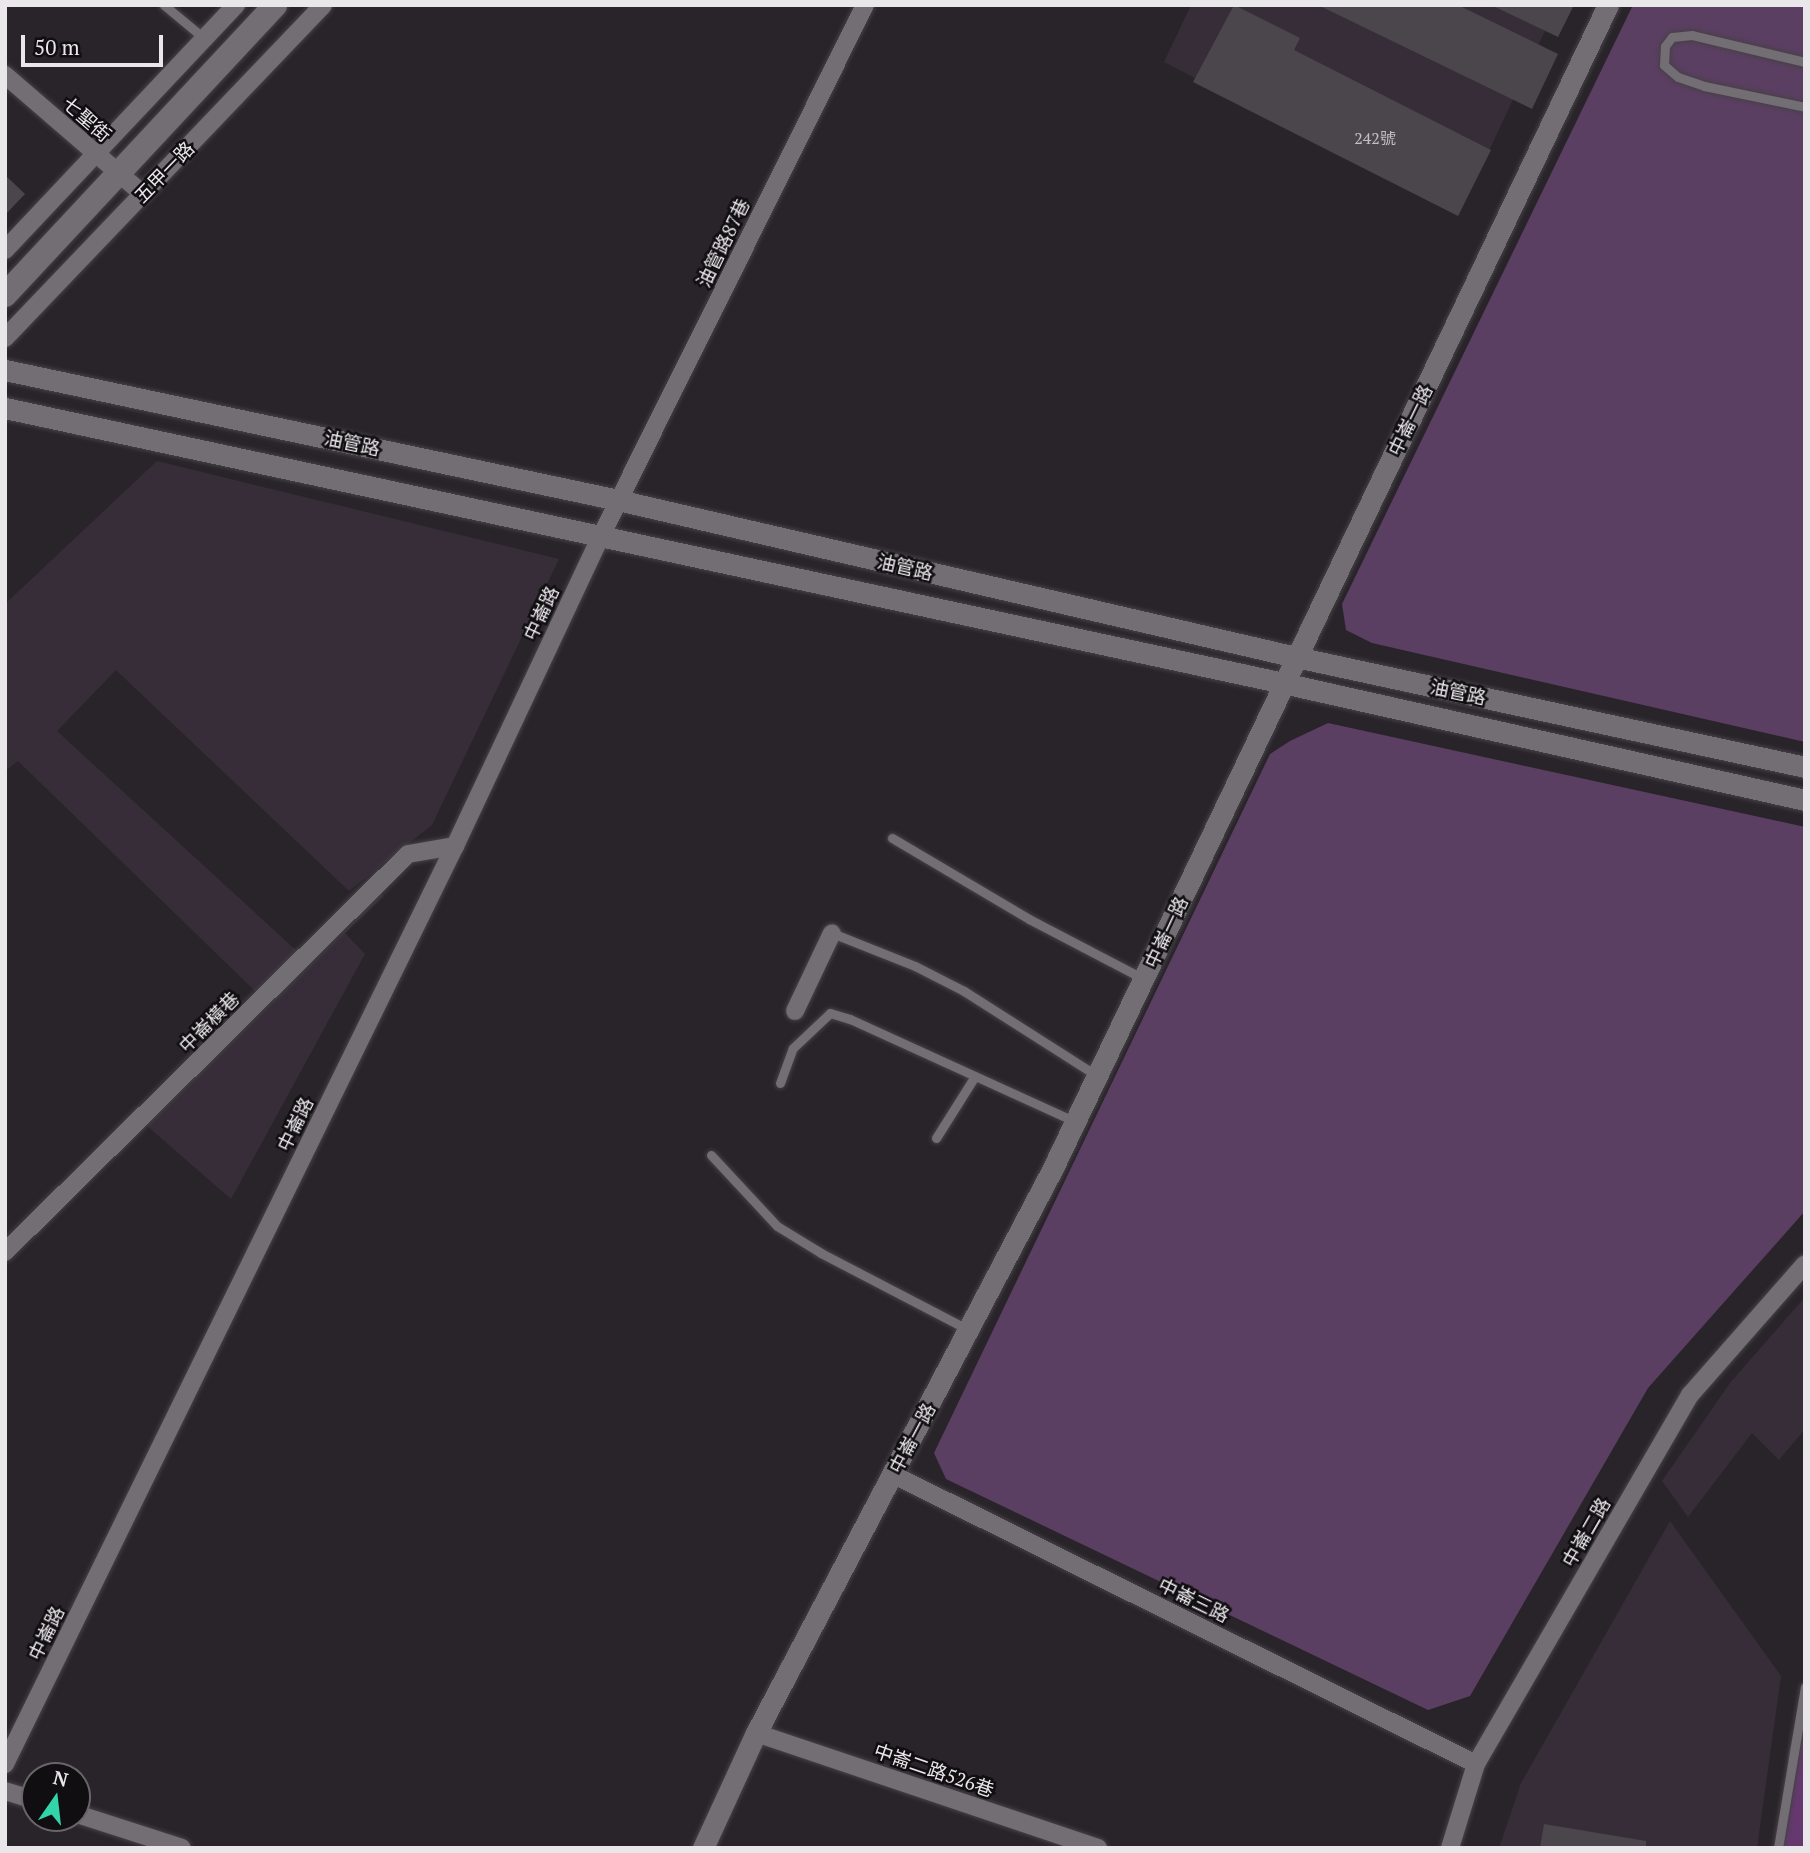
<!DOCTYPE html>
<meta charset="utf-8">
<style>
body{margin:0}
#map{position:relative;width:1810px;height:1853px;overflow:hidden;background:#29242a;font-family:"PT Serif","Noto Sans TC",serif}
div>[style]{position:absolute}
.built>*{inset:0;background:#362d38}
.green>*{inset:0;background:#5b3f62}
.water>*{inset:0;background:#65396f}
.building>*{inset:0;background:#4b454c}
.roads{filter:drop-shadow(0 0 2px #464147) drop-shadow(0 0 2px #464147)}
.service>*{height:9px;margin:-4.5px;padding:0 4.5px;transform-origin:4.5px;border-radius:4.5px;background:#736d74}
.minor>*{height:18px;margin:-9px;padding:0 9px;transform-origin:9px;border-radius:9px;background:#736d74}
.tertiary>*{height:21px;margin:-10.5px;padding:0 10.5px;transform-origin:10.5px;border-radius:10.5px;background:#736d74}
.secondary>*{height:24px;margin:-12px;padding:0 12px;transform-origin:12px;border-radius:12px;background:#736d74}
span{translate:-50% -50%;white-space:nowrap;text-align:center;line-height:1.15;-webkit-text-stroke:5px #100e11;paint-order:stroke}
.number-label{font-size:16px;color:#c2bec3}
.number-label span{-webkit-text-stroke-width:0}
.street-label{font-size:19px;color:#eae7eb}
.frame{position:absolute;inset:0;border:7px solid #eae7eb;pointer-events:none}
.north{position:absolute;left:21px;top:1762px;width:70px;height:70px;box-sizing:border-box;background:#100e11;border:2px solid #676568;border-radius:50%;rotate:14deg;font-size:19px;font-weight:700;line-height:28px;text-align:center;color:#eae7eb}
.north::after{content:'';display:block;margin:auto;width:24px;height:32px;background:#32d4a9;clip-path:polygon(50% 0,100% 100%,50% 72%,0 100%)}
.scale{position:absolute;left:21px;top:35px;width:142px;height:32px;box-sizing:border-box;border:4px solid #eae7eb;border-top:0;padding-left:9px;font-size:21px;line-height:24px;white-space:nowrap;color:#eae7eb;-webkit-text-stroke:5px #100e11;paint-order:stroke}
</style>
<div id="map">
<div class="built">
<i style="clip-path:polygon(1191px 5px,1557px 5px,1459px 215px,1164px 62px)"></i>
<i style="clip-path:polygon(157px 461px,559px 559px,432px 825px,349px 891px,116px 670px,57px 731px,298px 952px,371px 881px,384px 896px,345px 933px,365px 954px,231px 1199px,139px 1119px,256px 992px,18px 761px,5px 771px,5px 604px)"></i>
<i style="clip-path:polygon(1805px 1297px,1805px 1429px,1779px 1460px,1752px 1433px,1688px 1517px,1662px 1481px,1730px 1383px)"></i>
<i style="clip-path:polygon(1670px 1521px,1781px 1676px,1757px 1848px,1499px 1848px,1521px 1783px)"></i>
</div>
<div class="green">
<i style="clip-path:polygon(1633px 5px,1805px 5px,1805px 742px,1372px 643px,1346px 630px,1342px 604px)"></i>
<i style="clip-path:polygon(1328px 723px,1805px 827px,1805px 1211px,1648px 1388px,1470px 1696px,1428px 1710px,946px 1479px,934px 1453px,1270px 754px,1290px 741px)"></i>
</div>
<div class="water">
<i style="clip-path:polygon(1805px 1682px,1805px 1848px,1778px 1848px,1789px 1751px)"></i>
</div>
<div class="building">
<i style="clip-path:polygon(1234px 5px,1300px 38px,1294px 50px,1491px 150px,1458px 216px,1193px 82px)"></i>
<i style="clip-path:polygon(1318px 5px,1458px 5px,1558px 54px,1532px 109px)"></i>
<i style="clip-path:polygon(1491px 5px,1574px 5px,1558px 37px)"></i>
<i style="clip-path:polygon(5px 175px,25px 194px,5px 215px)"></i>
<i style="clip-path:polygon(1544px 1824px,1646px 1841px,1646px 1848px,1540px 1848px)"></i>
</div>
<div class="roads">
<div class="service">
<i style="left:164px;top:5px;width:53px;rotate:39.7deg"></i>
<i style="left:1805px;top:62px;width:116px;rotate:-166.6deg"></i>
<i style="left:1692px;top:35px;width:20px;rotate:174deg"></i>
<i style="left:1672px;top:37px;width:11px;rotate:128deg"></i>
<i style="left:1665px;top:46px;width:19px;rotate:93deg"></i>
<i style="left:1664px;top:65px;width:18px;rotate:41deg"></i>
<i style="left:1678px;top:77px;width:28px;rotate:19deg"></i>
<i style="left:1704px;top:86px;width:103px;rotate:11.7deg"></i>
<i style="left:892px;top:838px;width:159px;rotate:30.6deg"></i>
<i style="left:1029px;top:919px;width:127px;rotate:27.6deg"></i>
<i style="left:832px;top:933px;width:89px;rotate:21.7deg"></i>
<i style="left:915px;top:966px;width:55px;rotate:27deg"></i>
<i style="left:964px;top:991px;width:156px;rotate:32.5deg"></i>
<i style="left:780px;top:1083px;width:37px;rotate:-70deg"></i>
<i style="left:793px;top:1048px;width:51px;rotate:-43.4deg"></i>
<i style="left:830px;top:1013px;width:21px;rotate:17deg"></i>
<i style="left:850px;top:1019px;width:246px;rotate:24.5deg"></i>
<i style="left:936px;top:1138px;width:73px;rotate:-57.8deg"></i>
<i style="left:711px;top:1155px;width:97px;rotate:47.1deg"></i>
<i style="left:777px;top:1226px;width:52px;rotate:31.5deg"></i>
<i style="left:821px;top:1253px;width:165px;rotate:27.5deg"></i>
<i style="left:1778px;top:1848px;width:163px;rotate:-80.5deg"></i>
</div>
<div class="minor">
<i style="left:5px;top:75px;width:182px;rotate:40.8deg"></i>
<i style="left:5px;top:250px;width:337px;rotate:-46.7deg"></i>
<i style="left:5px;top:338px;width:460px;rotate:-46.3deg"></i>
<i style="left:795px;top:1011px;width:86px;rotate:-64.6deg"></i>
<i style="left:5px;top:1252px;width:566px;rotate:-44.64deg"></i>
<i style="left:408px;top:854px;width:48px;rotate:-9.7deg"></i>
<i style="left:892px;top:1474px;width:652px;rotate:26.41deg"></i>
<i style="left:756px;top:1733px;width:361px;rotate:18.6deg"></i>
<i style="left:5px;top:1764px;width:1022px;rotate:-63.89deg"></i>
<i style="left:455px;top:846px;width:340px;rotate:-64.8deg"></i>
<i style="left:600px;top:538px;width:595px;rotate:-63.56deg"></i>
<i style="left:5px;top:1791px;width:31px;rotate:17deg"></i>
<i style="left:77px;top:1814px;width:110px;rotate:17.9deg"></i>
<i style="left:1450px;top:1848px;width:88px;rotate:-72.8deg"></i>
<i style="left:1476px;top:1764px;width:427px;rotate:-59.9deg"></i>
<i style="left:1690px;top:1395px;width:174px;rotate:-48.7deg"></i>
</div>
<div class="tertiary">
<i style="left:5px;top:370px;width:627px;rotate:11.97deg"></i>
<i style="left:618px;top:500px;width:696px;rotate:13.04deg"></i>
<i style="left:1296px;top:657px;width:521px;rotate:12.19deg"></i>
<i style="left:5px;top:408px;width:1307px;rotate:12.14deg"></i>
<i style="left:1283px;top:683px;width:535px;rotate:12.63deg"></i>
<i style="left:703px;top:1848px;width:127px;rotate:-65.3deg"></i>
<i style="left:756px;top:1733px;width:636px;rotate:-62.27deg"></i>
<i style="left:1052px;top:1170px;width:1291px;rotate:-64.49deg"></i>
</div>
<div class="secondary">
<i style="left:5px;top:295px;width:396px;rotate:-47deg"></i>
</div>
</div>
<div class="number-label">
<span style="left:1375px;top:138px">242號</span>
</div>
<div class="street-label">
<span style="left:87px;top:119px;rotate:41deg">七聖街</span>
<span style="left:164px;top:172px;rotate:-46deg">五甲一路</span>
<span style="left:723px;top:243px;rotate:-64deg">油管路87巷</span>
<span style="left:1410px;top:420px;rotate:-64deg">中崙一路</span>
<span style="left:352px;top:443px;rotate:12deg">油管路</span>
<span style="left:905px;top:567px;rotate:13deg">油管路</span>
<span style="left:541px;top:613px;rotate:-65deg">中崙路</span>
<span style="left:1458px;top:692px;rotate:12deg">油管路</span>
<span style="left:1166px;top:932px;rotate:-65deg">中崙一路</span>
<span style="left:209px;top:1022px;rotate:-45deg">中崙橫巷</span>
<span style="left:295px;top:1124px;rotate:-64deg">中崙路</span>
<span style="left:912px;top:1438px;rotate:-62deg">中崙一路</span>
<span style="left:1586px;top:1532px;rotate:-60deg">中崙二路</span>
<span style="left:1194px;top:1600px;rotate:26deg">中崙三路</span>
<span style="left:46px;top:1633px;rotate:-64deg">中崙路</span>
<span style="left:934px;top:1770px;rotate:19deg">中崙二路526巷</span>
</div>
<div class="frame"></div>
<div class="north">N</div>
<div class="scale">50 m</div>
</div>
